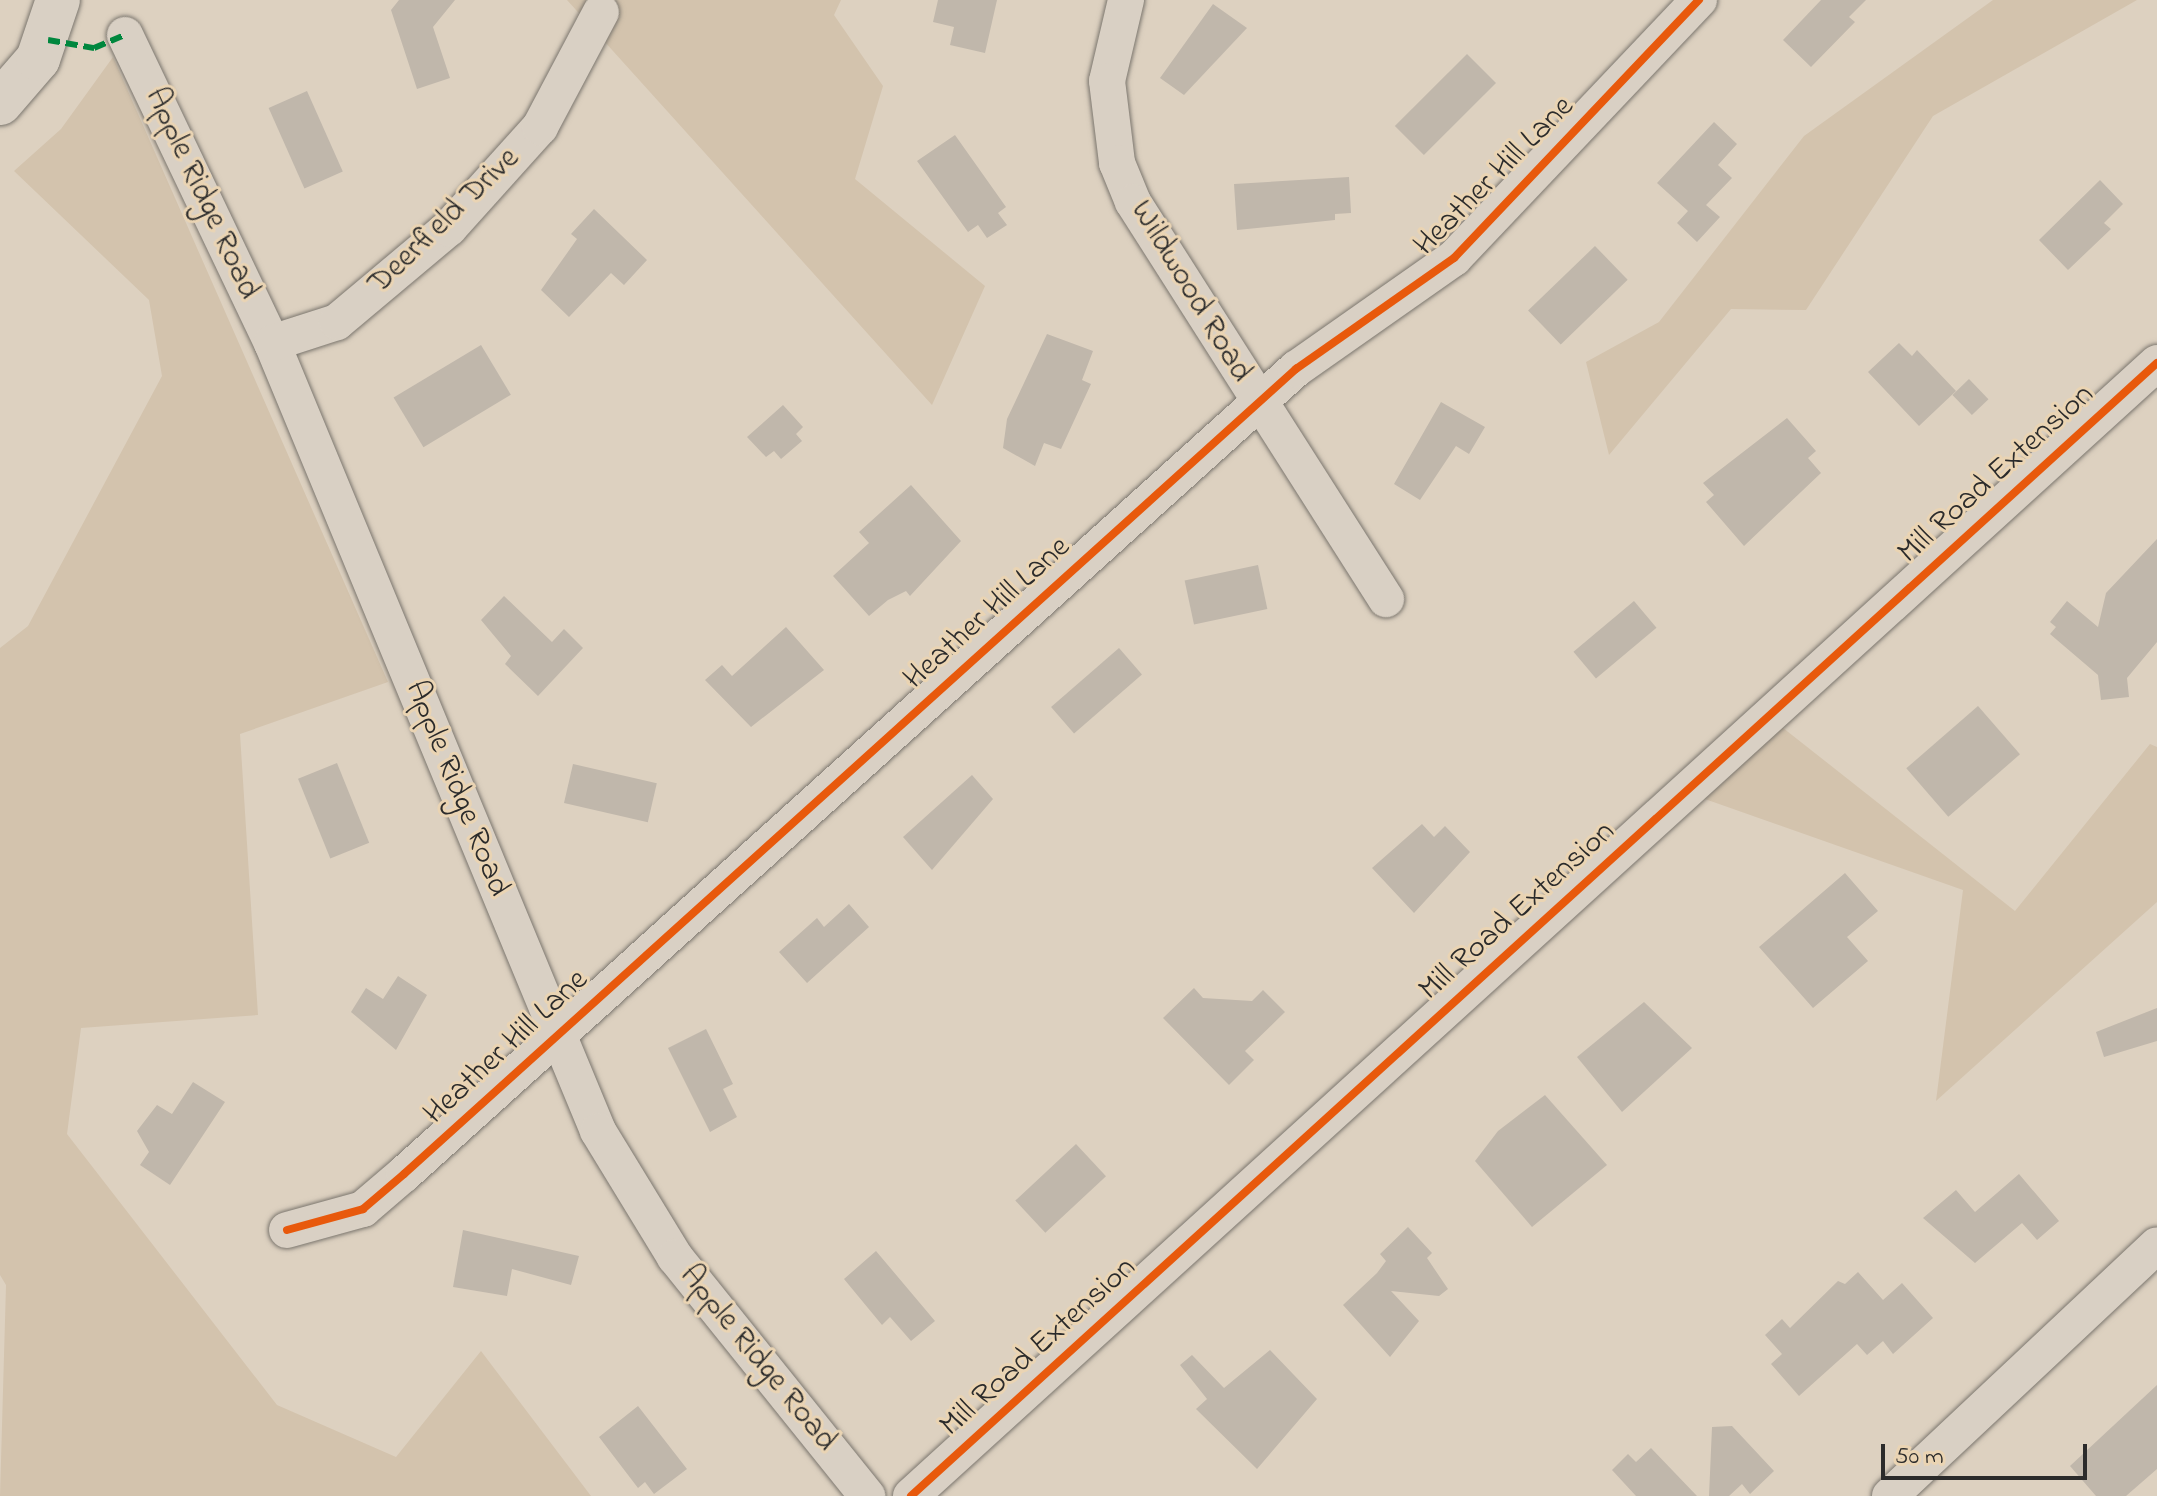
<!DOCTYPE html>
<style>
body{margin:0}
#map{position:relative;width:2157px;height:1496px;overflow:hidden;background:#ddd1c0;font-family:"Indie Flower",sans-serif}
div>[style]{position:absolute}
.green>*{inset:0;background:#d3c3ad}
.building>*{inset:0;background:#c0b7ab;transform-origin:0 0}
.roads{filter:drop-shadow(0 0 2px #7b766e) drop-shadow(0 0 2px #7b766e)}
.minor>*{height:36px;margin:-18px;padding:0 18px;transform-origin:18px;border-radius:18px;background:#d9d0c4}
.major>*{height:44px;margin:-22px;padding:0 22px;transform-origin:22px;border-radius:22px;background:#d9d0c4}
.quiet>*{height:6px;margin-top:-3px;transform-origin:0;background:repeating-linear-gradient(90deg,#00873e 0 12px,transparent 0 18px)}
.cycleway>*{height:8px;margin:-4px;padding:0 4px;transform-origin:4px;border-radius:4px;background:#e8590c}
span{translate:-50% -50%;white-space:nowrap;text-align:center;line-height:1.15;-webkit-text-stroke:6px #ead4b3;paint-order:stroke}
.street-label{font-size:32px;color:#2b2b2b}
.scale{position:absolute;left:1881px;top:1444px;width:206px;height:36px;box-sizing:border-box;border:4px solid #2b2b2b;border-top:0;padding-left:10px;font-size:24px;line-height:28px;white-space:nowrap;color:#2b2b2b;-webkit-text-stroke:6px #ead4b3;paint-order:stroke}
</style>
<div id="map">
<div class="green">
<i style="clip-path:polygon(567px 0,841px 0,834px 15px,883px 86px,855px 179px,985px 286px,932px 405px)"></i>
<i style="clip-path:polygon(1993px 0,2137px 0,1933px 116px,1806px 310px,1731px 309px,1609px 455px,1586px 362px,1659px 322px,1804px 136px)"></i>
<i style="clip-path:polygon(113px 57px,388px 682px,240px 734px,258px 1015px,81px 1028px,67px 1134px,277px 1405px,396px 1457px,481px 1351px,591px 1496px,0 1496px,6px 1285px,0 1275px,0 648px,28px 626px,162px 376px,149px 300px,14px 171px,61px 129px)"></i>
<i style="clip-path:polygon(1768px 716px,2015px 911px,2150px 744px,2157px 747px,2157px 902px,1936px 1101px,1963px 890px,1685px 792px)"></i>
</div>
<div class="building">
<i style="clip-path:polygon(399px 0,455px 0,433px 27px,450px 78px,417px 89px,391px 10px)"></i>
<i style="clip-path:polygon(938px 0,997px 0,985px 53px,950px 45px,954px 27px,933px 22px)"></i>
<i style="clip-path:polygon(1821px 0,1866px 0,1849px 17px,1855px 22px,1811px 67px,1783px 40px)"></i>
<i style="clip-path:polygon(1213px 4px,1247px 28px,1184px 95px,1160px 78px)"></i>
<i style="left:1467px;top:54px;width:41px;height:102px;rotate:45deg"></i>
<i style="left:307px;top:91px;width:88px;height:42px;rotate:66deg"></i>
<i style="clip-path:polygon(1714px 122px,1737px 144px,1718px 165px,1732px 178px,1706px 205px,1720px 217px,1697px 242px,1677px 223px,1688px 211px,1657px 183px)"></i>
<i style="clip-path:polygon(955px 135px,1006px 207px,998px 213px,1007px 225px,987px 238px,978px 225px,968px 232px,917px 161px)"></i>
<i style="clip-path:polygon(1349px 177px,1351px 213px,1335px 214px,1335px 220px,1237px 230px,1234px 184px)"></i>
<i style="clip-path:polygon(2100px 180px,2123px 204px,2104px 223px,2111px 229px,2068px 270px,2039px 240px)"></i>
<i style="clip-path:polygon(594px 209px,647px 260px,624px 285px,611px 273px,569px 317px,541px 290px,577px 239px,571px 234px)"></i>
<i style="left:1595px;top:246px;width:47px;height:93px;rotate:46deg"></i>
<i style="clip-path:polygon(1047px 334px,1093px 351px,1082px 380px,1091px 384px,1061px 449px,1044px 443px,1035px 466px,1003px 448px,1007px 419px)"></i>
<i style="clip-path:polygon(1899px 343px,1912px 356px,1917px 350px,1956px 391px,1919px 426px,1868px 372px)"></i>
<i style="left:481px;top:345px;width:58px;height:102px;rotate:59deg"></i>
<i style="left:1969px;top:379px;width:28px;height:23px;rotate:46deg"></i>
<i style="clip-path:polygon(1441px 402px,1485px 427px,1469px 454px,1456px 446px,1420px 500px,1394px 484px)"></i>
<i style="clip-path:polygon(783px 405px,803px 427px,796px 434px,802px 441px,781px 459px,774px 451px,766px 457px,747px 437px)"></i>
<i style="clip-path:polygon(1787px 418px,1816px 451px,1808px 458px,1821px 473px,1744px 546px,1706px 502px,1714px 495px,1703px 483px)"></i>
<i style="clip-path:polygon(911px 485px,961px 541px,910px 596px,906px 591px,888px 600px,869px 616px,833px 576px,869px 543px,859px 532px)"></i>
<i style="clip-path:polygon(2157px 539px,2157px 642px,2127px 678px,2129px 697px,2101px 700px,2098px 675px,2050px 634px,2056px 627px,2050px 622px,2067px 601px,2098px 627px,2106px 593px)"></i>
<i style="left:1258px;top:565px;width:45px;height:75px;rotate:78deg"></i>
<i style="clip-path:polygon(504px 596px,552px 642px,564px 629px,583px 648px,538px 696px,505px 664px,511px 656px,481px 620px)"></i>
<i style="left:1634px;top:601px;width:35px;height:79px;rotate:50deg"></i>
<i style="clip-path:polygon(786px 627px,824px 670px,751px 727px,705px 680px,722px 665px,732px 676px)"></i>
<i style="left:1119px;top:648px;width:35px;height:90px;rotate:49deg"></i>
<i style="left:1978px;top:706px;width:64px;height:95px;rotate:49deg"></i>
<i style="left:337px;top:763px;width:86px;height:42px;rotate:68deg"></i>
<i style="left:573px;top:764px;width:86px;height:40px;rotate:13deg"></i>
<i style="clip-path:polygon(972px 775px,993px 799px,932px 870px,903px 837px)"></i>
<i style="clip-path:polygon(1422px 824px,1434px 837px,1445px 826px,1470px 852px,1414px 913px,1372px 868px)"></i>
<i style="clip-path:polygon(1845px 873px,1878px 911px,1847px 937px,1868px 961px,1813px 1008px,1759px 947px)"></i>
<i style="clip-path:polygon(849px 904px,869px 927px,807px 983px,779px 952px,817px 918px,824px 927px)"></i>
<i style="clip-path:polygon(398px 976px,427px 995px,396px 1050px,351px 1012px,366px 988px,383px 999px)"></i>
<i style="clip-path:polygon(1194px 988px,1203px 998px,1252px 1001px,1263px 990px,1285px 1012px,1245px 1051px,1254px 1060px,1229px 1085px,1163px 1018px)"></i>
<i style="clip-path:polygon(1644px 1002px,1692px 1048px,1622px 1112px,1577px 1057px)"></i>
<i style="clip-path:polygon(2157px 1008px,2157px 1041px,2104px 1057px,2096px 1032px)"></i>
<i style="clip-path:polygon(706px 1029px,733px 1084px,723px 1089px,737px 1117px,710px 1132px,668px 1048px)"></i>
<i style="clip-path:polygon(193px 1082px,225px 1102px,170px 1185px,140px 1165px,149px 1152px,137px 1131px,157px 1105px,172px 1114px)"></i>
<i style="clip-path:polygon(1545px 1095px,1607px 1165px,1532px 1227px,1475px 1161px,1498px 1131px)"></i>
<i style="left:1076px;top:1144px;width:44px;height:83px;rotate:47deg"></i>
<i style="clip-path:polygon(2019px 1174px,2059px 1221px,2037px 1240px,2022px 1223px,1975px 1263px,1923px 1218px,1956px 1190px,1975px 1212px)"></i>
<i style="clip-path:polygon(1408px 1227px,1432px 1253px,1427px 1258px,1448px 1289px,1439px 1296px,1391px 1291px,1419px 1321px,1390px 1357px,1343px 1305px,1377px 1273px,1386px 1261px,1380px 1254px)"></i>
<i style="clip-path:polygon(463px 1230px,579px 1256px,571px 1285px,512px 1269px,507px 1296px,453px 1287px)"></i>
<i style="clip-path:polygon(876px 1251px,935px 1321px,911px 1341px,890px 1317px,882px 1325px,844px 1279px)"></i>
<i style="clip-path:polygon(1858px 1272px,1883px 1300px,1902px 1283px,1933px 1318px,1893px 1354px,1883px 1341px,1867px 1355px,1857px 1344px,1799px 1396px,1771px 1364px,1782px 1354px,1765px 1335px,1782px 1319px,1790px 1328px,1838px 1281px,1845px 1284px)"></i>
<i style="clip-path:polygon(1270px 1350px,1317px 1399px,1257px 1469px,1196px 1409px,1207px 1399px,1180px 1365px,1192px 1355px,1224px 1388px)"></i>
<i style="clip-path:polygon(2157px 1385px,2157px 1469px,2126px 1496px,2096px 1496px,2070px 1466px)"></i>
<i style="clip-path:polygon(638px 1406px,687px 1469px,654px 1494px,645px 1482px,638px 1488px,599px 1437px)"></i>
<i style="clip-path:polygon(1732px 1426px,1774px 1471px,1750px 1494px,1742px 1484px,1729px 1496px,1709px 1496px,1712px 1427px)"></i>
<i style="clip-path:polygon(1651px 1448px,1697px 1496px,1636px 1496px,1612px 1470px,1628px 1454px,1636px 1462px)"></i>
</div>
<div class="roads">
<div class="minor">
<i style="left:1126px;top:0;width:83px;rotate:103.2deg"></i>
<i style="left:1107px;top:81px;width:83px;rotate:83deg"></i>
<i style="left:1117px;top:163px;width:42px;rotate:67.7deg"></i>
<i style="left:1133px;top:202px;width:471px;rotate:57.5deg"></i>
<i style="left:125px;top:35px;width:341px;rotate:64.5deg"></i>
<i style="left:272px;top:343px;width:853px;rotate:67.52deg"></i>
<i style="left:598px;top:1131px;width:148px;rotate:58.6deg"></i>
<i style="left:675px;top:1257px;width:307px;rotate:51.2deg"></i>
<i style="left:272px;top:343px;width:68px;rotate:-17.9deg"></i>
<i style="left:337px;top:322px;width:146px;rotate:-40deg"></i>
<i style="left:449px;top:228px;width:136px;rotate:-48deg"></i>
<i style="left:540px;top:127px;width:130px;rotate:-62.1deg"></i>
<i style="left:287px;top:1230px;width:79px;rotate:-15.4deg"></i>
<i style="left:363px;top:1209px;width:54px;rotate:-40.5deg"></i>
<i style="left:404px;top:1174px;width:1202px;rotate:-42.07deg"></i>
<i style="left:1296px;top:369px;width:193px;rotate:-35.1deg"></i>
<i style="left:1454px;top:258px;width:356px;rotate:-46.5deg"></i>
<i style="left:911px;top:1496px;width:1684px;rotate:-42.28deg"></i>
<i style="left:1890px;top:1496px;width:366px;rotate:-43.2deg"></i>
</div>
<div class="major">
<i style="left:0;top:103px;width:58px;rotate:-49.2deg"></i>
<i style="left:38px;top:59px;width:62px;rotate:-71.3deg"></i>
</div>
</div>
<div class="quiet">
<i style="left:48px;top:40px;width:47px;rotate:9.9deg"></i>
<i style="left:94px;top:48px;width:34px;rotate:-23deg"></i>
</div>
<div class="cycleway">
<i style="left:287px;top:1230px;width:79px;rotate:-15.4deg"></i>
<i style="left:363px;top:1209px;width:54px;rotate:-40.5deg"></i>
<i style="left:404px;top:1174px;width:1202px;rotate:-42.07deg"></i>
<i style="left:1296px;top:369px;width:193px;rotate:-35.1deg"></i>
<i style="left:1454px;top:258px;width:356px;rotate:-46.5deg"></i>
<i style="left:911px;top:1496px;width:1684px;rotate:-42.28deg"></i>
</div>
<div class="street-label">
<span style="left:1495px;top:177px;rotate:-45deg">Heather Hill Lane</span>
<span style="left:201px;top:194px;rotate:65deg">Apple Ridge Road</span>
<span style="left:445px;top:222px;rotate:-44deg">Deerfield Drive</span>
<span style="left:1190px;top:292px;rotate:59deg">Wildwood Road</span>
<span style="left:1997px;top:475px;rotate:-42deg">Mill Road Extension</span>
<span style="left:988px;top:614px;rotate:-42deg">Heather Hill Lane</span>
<span style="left:456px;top:789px;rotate:68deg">Apple Ridge Road</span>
<span style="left:1518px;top:912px;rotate:-42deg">Mill Road Extension</span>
<span style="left:507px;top:1048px;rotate:-43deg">Heather Hill Lane</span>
<span style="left:1039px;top:1348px;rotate:-42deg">Mill Road Extension</span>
<span style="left:757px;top:1359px;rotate:51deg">Apple Ridge Road</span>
</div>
<div class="scale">50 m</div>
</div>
